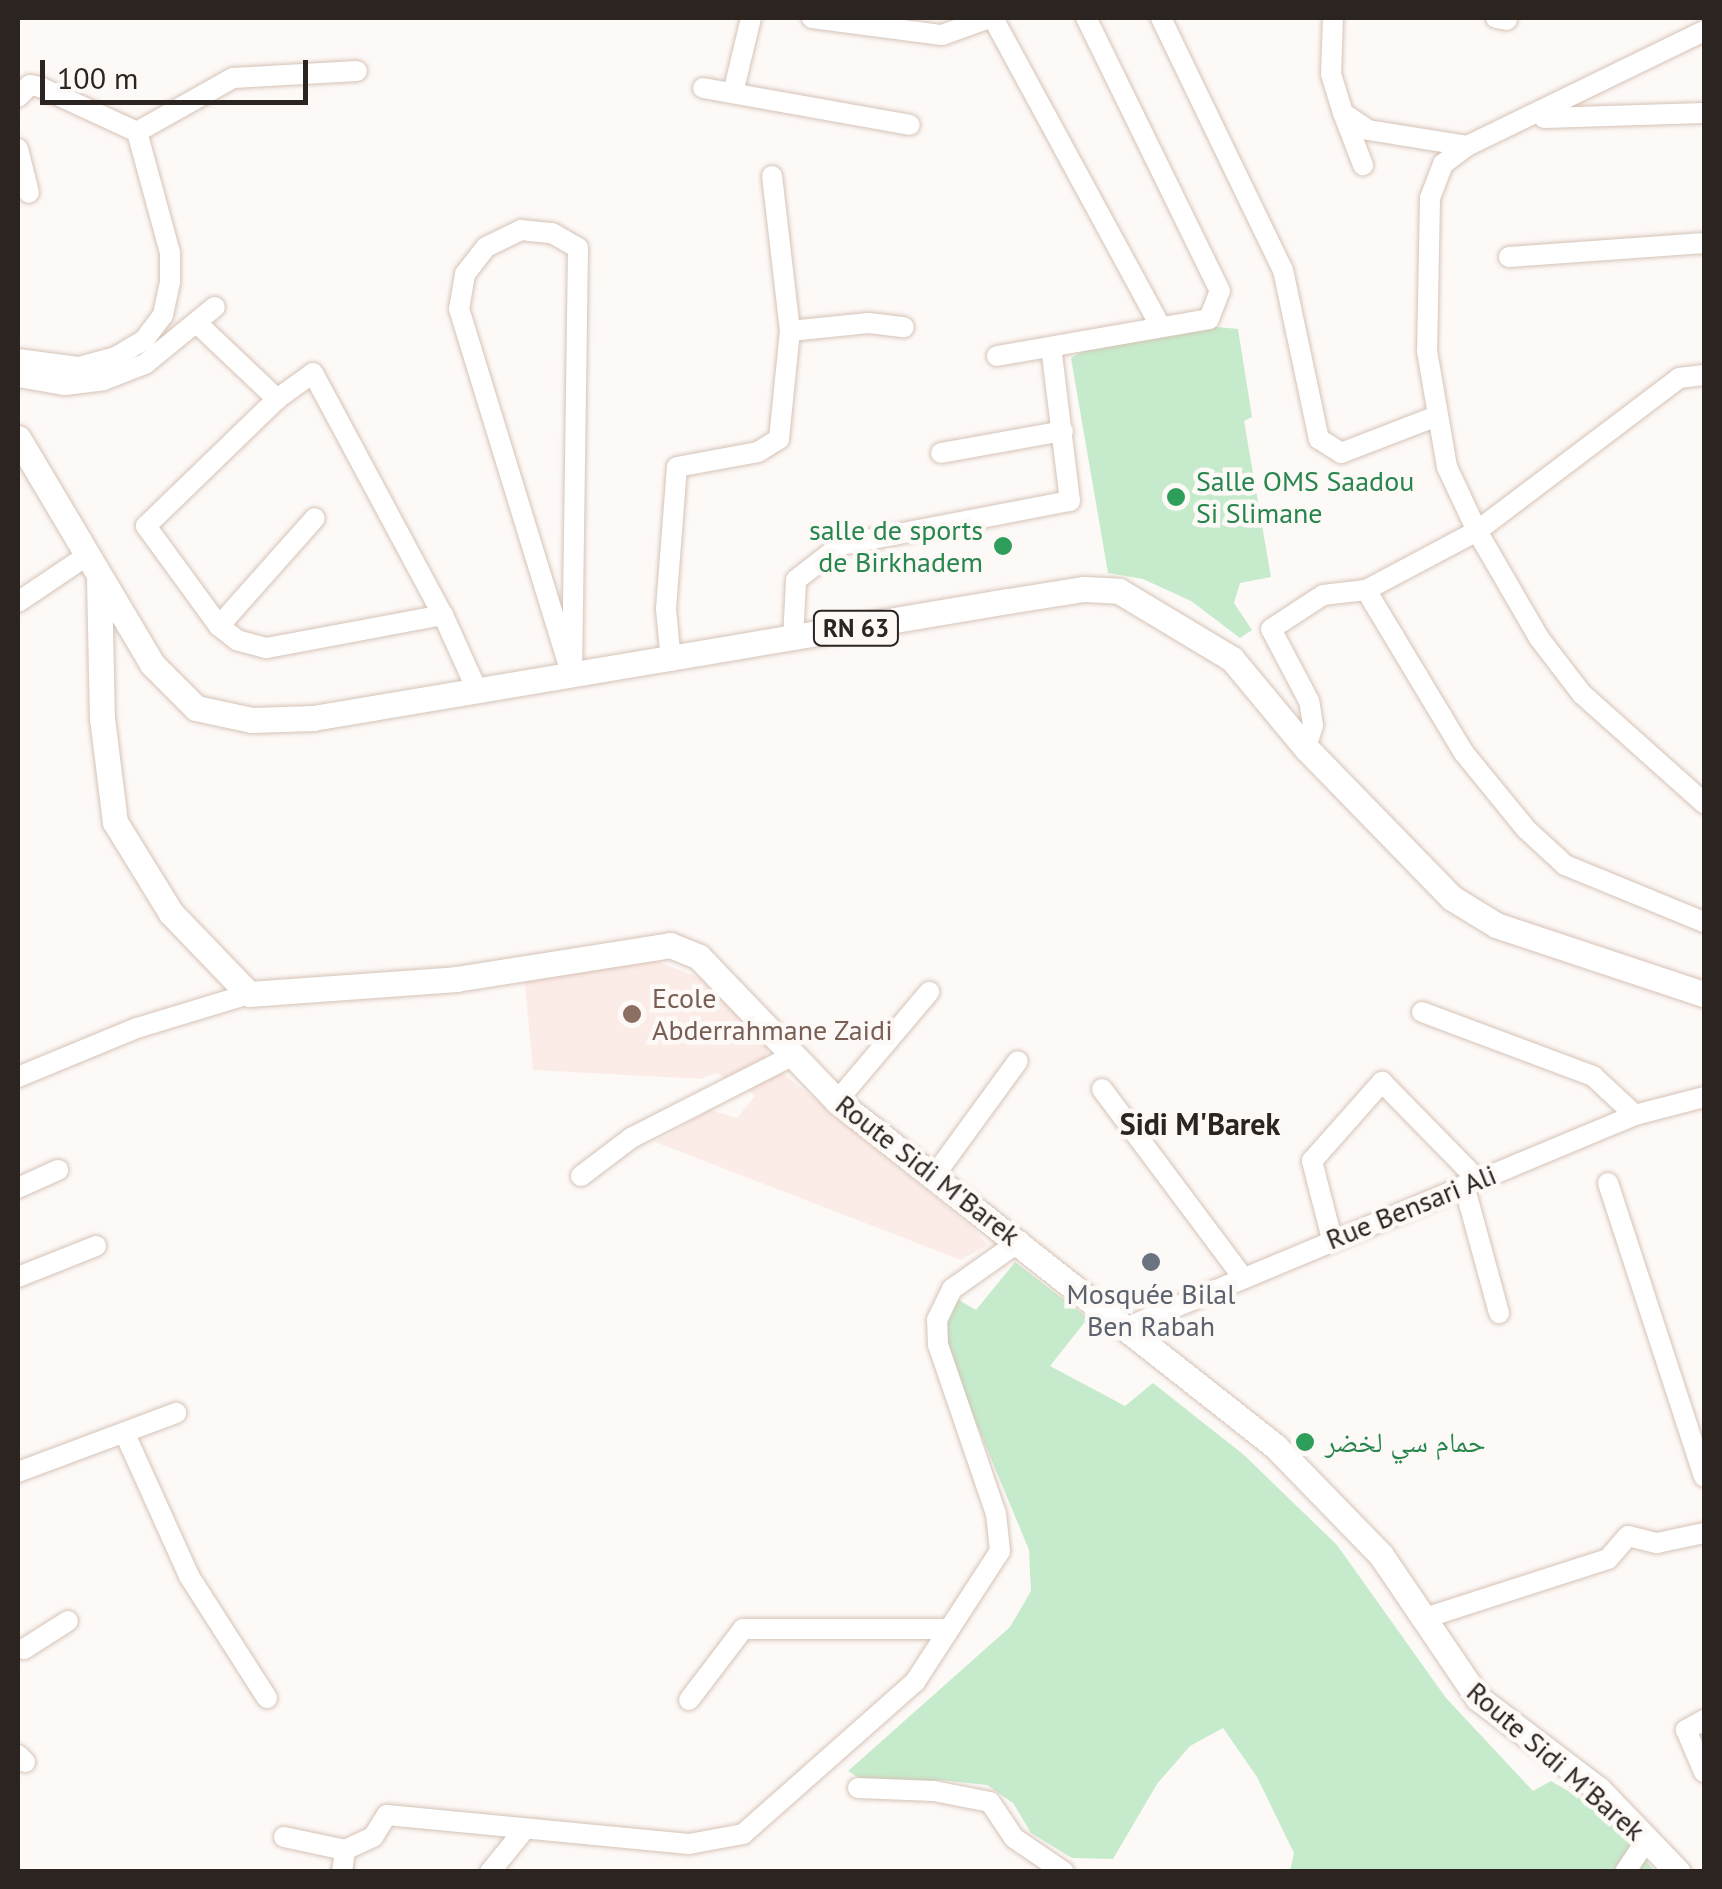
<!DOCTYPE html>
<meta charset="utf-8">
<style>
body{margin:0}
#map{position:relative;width:1722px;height:1889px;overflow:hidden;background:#fdf9f7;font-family:"PT Sans","Noto Naskh Arabic",sans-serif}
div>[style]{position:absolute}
.education>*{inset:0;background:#fcece8}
.green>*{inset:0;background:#c6ebcc}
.roads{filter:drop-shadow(0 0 2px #d5c3b6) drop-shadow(0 0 2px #d5c3b6)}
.minor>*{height:20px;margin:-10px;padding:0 10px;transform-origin:10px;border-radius:10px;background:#fff}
.major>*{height:25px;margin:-12.5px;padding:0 12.5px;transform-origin:12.5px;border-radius:12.5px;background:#fff}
.dots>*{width:28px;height:28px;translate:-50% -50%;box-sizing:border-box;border:5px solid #fdf9f7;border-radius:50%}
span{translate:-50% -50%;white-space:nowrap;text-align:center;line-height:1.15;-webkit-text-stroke:9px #fdf9f7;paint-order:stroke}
.shield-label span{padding:2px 8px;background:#fdf9f7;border:2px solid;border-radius:8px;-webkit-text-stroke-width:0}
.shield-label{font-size:25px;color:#2b2420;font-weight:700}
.leisure-label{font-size:28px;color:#27864d}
.left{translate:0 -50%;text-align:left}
.right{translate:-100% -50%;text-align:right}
.education-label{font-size:28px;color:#785e54}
.street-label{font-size:28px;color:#2b2420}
.worship-label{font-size:28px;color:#5b616d}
.neighbourhood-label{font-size:30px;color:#2b2420;font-weight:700}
.frame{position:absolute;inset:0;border:20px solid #2b2420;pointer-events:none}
.scale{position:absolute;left:40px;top:60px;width:268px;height:45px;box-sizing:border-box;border:5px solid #2b2420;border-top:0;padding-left:12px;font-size:30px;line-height:35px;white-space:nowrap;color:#2b2420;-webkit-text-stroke:8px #fdf9f7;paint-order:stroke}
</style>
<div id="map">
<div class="education">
<i style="clip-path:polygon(648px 958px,703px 979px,769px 1048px,761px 1065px,737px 1084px,716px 1073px,702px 1079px,533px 1070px,524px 975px)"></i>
<i style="clip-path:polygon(779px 1070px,974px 1229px,988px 1245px,961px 1260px,655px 1142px,710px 1110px,737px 1118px,755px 1096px,748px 1089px)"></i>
</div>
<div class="green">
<i style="clip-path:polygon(1207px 326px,1238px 329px,1252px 417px,1244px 421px,1271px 577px,1240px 583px,1234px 603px,1252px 630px,1240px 638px,1191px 601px,1143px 579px,1108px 573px,1071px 358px,1088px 348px)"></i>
<i style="clip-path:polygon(1015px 1262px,1088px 1318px,1050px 1366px,1125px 1406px,1153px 1383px,1244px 1455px,1337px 1545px,1446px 1698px,1533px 1791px,1551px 1781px,1611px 1816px,1654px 1871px,1290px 1871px,1294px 1853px,1257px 1777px,1223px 1728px,1190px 1746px,1157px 1784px,1113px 1859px,1072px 1858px,1031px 1833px,1013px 1803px,987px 1785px,940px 1780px,869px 1784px,848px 1771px,1010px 1627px,1031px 1591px,1029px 1550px,948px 1355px,946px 1325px,957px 1299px,976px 1310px)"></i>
</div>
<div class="roads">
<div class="minor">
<i style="left:812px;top:18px;width:131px;rotate:7.5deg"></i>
<i style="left:942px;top:35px;width:50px;rotate:-19.9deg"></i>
<i style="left:993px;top:18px;width:350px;rotate:61.5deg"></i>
<i style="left:1161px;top:18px;width:280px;rotate:64.2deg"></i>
<i style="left:1283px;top:270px;width:173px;rotate:78deg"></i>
<i style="left:1319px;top:439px;width:26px;rotate:32deg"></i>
<i style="left:1341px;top:453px;width:103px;rotate:-21.1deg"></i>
<i style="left:1333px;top:18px;width:56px;rotate:92deg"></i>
<i style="left:1331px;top:74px;width:41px;rotate:72.9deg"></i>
<i style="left:1343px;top:113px;width:30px;rotate:34deg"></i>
<i style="left:1368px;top:130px;width:100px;rotate:9.2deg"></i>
<i style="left:1496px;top:18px;width:11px;rotate:10deg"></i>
<i style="left:1704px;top:31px;width:263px;rotate:154.1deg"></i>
<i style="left:1467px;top:146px;width:30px;rotate:143deg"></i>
<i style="left:1443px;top:164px;width:36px;rotate:111deg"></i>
<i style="left:1430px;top:198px;width:153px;rotate:91.1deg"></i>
<i style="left:1427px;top:351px;width:118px;rotate:80.2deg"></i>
<i style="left:1447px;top:467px;width:71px;rotate:64.9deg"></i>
<i style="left:1477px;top:531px;width:253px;rotate:-37.1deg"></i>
<i style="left:1679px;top:378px;width:25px;rotate:-7deg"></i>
<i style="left:703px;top:88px;width:210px;rotate:10.1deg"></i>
<i style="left:733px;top:93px;width:77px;rotate:-76.5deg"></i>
<i style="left:18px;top:97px;width:17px;rotate:-45deg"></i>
<i style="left:30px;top:85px;width:10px;rotate:11deg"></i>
<i style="left:40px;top:87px;width:107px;rotate:24.9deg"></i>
<i style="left:137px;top:132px;width:125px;rotate:74.7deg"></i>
<i style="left:170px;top:253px;width:29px;rotate:90deg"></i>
<i style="left:170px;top:282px;width:34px;rotate:102deg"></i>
<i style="left:163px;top:315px;width:31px;rotate:127deg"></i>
<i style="left:144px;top:340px;width:33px;rotate:149deg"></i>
<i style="left:116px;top:357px;width:39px;rotate:165deg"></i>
<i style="left:78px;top:367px;width:61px;rotate:-172.4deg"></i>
<i style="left:1343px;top:113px;width:56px;rotate:69deg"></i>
<i style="left:1544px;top:118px;width:160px;rotate:-1.8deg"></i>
<i style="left:137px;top:132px;width:110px;rotate:-29.4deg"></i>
<i style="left:233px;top:78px;width:124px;rotate:-3.2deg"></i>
<i style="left:18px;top:149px;width:45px;rotate:76deg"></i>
<i style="left:521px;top:230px;width:31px;rotate:6deg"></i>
<i style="left:552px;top:233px;width:30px;rotate:30deg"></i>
<i style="left:578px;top:248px;width:428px;rotate:90.8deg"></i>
<i style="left:572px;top:676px;width:384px;rotate:-107.1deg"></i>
<i style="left:459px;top:309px;width:36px;rotate:-80deg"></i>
<i style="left:465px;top:274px;width:34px;rotate:-52deg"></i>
<i style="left:486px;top:247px;width:39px;rotate:-26deg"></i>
<i style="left:1509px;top:257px;width:196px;rotate:-4.1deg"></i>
<i style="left:199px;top:325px;width:108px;rotate:43.5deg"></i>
<i style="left:790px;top:331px;width:79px;rotate:-5.8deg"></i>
<i style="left:869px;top:323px;width:35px;rotate:7deg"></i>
<i style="left:997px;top:356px;width:215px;rotate:-9.9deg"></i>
<i style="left:1209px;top:319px;width:30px;rotate:-69deg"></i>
<i style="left:1220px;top:291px;width:304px;rotate:-116.1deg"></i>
<i style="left:18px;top:377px;width:48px;rotate:9.7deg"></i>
<i style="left:65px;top:385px;width:39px;rotate:-7deg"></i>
<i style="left:104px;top:380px;width:44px;rotate:-21.3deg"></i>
<i style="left:145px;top:364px;width:90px;rotate:-39.2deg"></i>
<i style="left:941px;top:453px;width:124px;rotate:-10.2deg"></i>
<i style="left:1366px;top:590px;width:190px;rotate:59deg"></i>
<i style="left:1464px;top:753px;width:98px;rotate:50.8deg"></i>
<i style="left:1526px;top:829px;width:53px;rotate:42.7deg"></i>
<i style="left:1565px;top:865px;width:150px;rotate:22.3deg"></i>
<i style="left:18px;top:602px;width:84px;rotate:-33.9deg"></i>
<i style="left:443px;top:615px;width:180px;rotate:169.4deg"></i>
<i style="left:266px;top:648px;width:30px;rotate:-165deg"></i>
<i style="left:237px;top:640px;width:23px;rotate:-142deg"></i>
<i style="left:219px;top:626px;width:124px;rotate:-126.1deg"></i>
<i style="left:146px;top:526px;width:182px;rotate:-44.1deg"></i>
<i style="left:277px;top:399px;width:44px;rotate:-35.8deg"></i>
<i style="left:313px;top:373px;width:275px;rotate:61.8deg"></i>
<i style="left:443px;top:615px;width:82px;rotate:65.6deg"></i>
<i style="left:219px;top:626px;width:144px;rotate:-48.4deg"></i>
<i style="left:793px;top:640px;width:60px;rotate:-87.1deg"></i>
<i style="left:796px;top:580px;width:57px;rotate:-37.9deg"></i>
<i style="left:841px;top:545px;width:233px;rotate:-10.9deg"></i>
<i style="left:1070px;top:501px;width:155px;rotate:-97deg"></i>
<i style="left:671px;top:661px;width:52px;rotate:-95.5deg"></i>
<i style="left:666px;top:609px;width:142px;rotate:-85.6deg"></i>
<i style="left:677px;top:467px;width:82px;rotate:-10.5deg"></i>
<i style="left:758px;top:452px;width:25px;rotate:-32deg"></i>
<i style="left:779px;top:439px;width:109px;rotate:-84.2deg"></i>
<i style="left:790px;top:331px;width:156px;rotate:-96.6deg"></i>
<i style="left:1306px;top:748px;width:24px;rotate:-73deg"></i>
<i style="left:1313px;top:725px;width:24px;rotate:-99deg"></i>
<i style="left:1309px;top:701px;width:81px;rotate:-117.8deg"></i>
<i style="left:1271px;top:629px;width:62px;rotate:-33.2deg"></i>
<i style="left:1323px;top:595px;width:43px;rotate:-6.6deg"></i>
<i style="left:1366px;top:590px;width:126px;rotate:-28deg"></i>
<i style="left:1477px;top:531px;width:124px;rotate:59.9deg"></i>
<i style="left:1539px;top:638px;width:71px;rotate:52.5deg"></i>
<i style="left:1582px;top:694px;width:164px;rotate:41.8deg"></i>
<i style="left:1422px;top:1012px;width:183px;rotate:20.5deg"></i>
<i style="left:1593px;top:1076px;width:57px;rotate:42.9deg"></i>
<i style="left:18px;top:1077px;width:129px;rotate:-22.4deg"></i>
<i style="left:137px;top:1028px;width:117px;rotate:-16.9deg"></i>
<i style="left:1102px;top:1089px;width:234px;rotate:53.2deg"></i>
<i style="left:837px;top:1101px;width:143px;rotate:-49.8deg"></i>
<i style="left:581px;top:1176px;width:63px;rotate:-37.2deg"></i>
<i style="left:631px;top:1138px;width:178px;rotate:-27deg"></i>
<i style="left:934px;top:1176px;width:142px;rotate:-53.9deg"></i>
<i style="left:1608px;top:1183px;width:309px;rotate:71.9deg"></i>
<i style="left:1464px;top:1185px;width:133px;rotate:74.7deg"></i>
<i style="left:18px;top:1188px;width:44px;rotate:-24.2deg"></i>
<i style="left:1332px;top:1239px;width:81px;rotate:-104.4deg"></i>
<i style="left:1312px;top:1161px;width:106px;rotate:-48.5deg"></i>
<i style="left:1382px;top:1082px;width:136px;rotate:45.6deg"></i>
<i style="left:18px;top:1277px;width:84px;rotate:-21.7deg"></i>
<i style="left:1123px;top:1329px;width:555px;rotate:-22.68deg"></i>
<i style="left:1635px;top:1115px;width:71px;rotate:-14.6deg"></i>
<i style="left:125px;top:1434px;width:156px;rotate:65.7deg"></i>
<i style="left:189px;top:1576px;width:145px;rotate:57.4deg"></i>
<i style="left:18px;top:1472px;width:169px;rotate:-20.5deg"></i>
<i style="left:1428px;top:1617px;width:189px;rotate:-17.9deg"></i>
<i style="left:1608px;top:1559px;width:30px;rotate:-49deg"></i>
<i style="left:1628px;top:1536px;width:30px;rotate:14deg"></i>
<i style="left:1657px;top:1543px;width:48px;rotate:-12deg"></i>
<i style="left:24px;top:1649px;width:52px;rotate:-32.5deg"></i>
<i style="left:689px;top:1700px;width:89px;rotate:-52.7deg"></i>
<i style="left:743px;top:1629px;width:204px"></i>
<i style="left:1704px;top:1720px;width:21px;rotate:151deg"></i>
<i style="left:1686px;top:1730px;width:46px;rotate:66.8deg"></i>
<i style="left:18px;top:1755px;width:10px;rotate:45deg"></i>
<i style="left:858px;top:1788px;width:76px;rotate:2.3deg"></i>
<i style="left:934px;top:1791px;width:57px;rotate:11.1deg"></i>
<i style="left:990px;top:1802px;width:43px;rotate:56.3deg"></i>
<i style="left:1014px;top:1838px;width:60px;rotate:34.2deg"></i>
<i style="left:284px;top:1837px;width:62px;rotate:12deg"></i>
<i style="left:342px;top:1872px;width:22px;rotate:-82deg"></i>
<i style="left:345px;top:1850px;width:31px;rotate:-25deg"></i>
<i style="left:373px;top:1837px;width:26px;rotate:-58deg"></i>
<i style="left:387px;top:1815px;width:303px;rotate:5.5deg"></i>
<i style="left:689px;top:1844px;width:55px;rotate:-10.5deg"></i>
<i style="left:743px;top:1834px;width:230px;rotate:-41.5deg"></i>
<i style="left:915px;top:1682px;width:156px;rotate:-57deg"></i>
<i style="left:1000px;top:1551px;width:37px;rotate:-96deg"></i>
<i style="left:996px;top:1514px;width:179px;rotate:-108.9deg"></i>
<i style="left:938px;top:1345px;width:25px;rotate:-92deg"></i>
<i style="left:937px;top:1320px;width:34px;rotate:-64deg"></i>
<i style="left:952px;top:1289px;width:83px;rotate:-35.2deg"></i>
<i style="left:490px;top:1872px;width:55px;rotate:-50.9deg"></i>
<i style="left:1625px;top:1872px;width:40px;rotate:-56deg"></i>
</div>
<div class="major">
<i style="left:18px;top:438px;width:263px;rotate:59.3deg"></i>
<i style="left:152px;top:664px;width:62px;rotate:45deg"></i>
<i style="left:196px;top:708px;width:57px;rotate:12.1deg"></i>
<i style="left:252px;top:720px;width:61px;rotate:-1.9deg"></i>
<i style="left:313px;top:718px;width:705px;rotate:-9.56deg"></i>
<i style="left:1008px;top:601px;width:77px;rotate:-9deg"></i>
<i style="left:1084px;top:589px;width:35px;rotate:3deg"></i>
<i style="left:1119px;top:591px;width:132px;rotate:31deg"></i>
<i style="left:1232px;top:659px;width:116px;rotate:50.3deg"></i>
<i style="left:1306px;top:748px;width:209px;rotate:45.8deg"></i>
<i style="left:1452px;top:898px;width:52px;rotate:31.5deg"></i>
<i style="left:1496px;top:925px;width:219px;rotate:18.4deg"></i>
<i style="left:99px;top:578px;width:140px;rotate:88.8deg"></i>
<i style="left:102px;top:718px;width:105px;rotate:82.9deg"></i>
<i style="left:115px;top:822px;width:107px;rotate:58.4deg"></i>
<i style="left:171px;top:913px;width:112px;rotate:46.1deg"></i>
<i style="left:249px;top:994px;width:208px;rotate:-4.1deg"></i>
<i style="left:456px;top:979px;width:217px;rotate:-9deg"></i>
<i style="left:670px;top:945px;width:31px;rotate:22deg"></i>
<i style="left:699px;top:957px;width:199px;rotate:46.2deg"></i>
<i style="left:837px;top:1101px;width:558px;rotate:38.23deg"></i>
<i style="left:1275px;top:1446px;width:152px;rotate:45.8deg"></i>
<i style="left:1381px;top:1555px;width:173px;rotate:55.9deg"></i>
<i style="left:1478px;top:1698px;width:151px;rotate:37.2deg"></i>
<i style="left:1598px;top:1789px;width:115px;rotate:46.1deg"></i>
</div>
</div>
<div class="dots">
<i style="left:1176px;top:497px;background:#2e9e5b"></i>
<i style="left:1003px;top:546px;background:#2e9e5b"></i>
<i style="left:632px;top:1014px;background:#8d6e63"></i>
<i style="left:1151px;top:1262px;background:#6b7280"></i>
<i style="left:1305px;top:1442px;background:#2e9e5b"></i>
</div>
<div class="shield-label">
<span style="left:856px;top:628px">RN 63</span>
</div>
<div class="leisure-label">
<span class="left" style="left:1196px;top:497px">Salle OMS Saadou<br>Si Slimane</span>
<span class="right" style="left:983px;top:546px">salle de sports<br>de Birkhadem</span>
<span class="left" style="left:1325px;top:1442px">حمام سي لخضر</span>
</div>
<div class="education-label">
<span class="left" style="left:652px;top:1014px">Ecole<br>Abderrahmane Zaidi</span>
</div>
<div class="street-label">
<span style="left:928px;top:1170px;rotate:38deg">Route Sidi M'Barek</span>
<span style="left:1411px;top:1207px;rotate:-22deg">Rue Bensari Ali</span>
<span style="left:1556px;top:1761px;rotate:41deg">Route Sidi M'Barek</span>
</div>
<div class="worship-label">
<span style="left:1151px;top:1310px">Mosquée Bilal<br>Ben Rabah</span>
</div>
<div class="neighbourhood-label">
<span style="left:1200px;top:1124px">Sidi M'Barek</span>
</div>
<div class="frame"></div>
<div class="scale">100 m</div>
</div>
